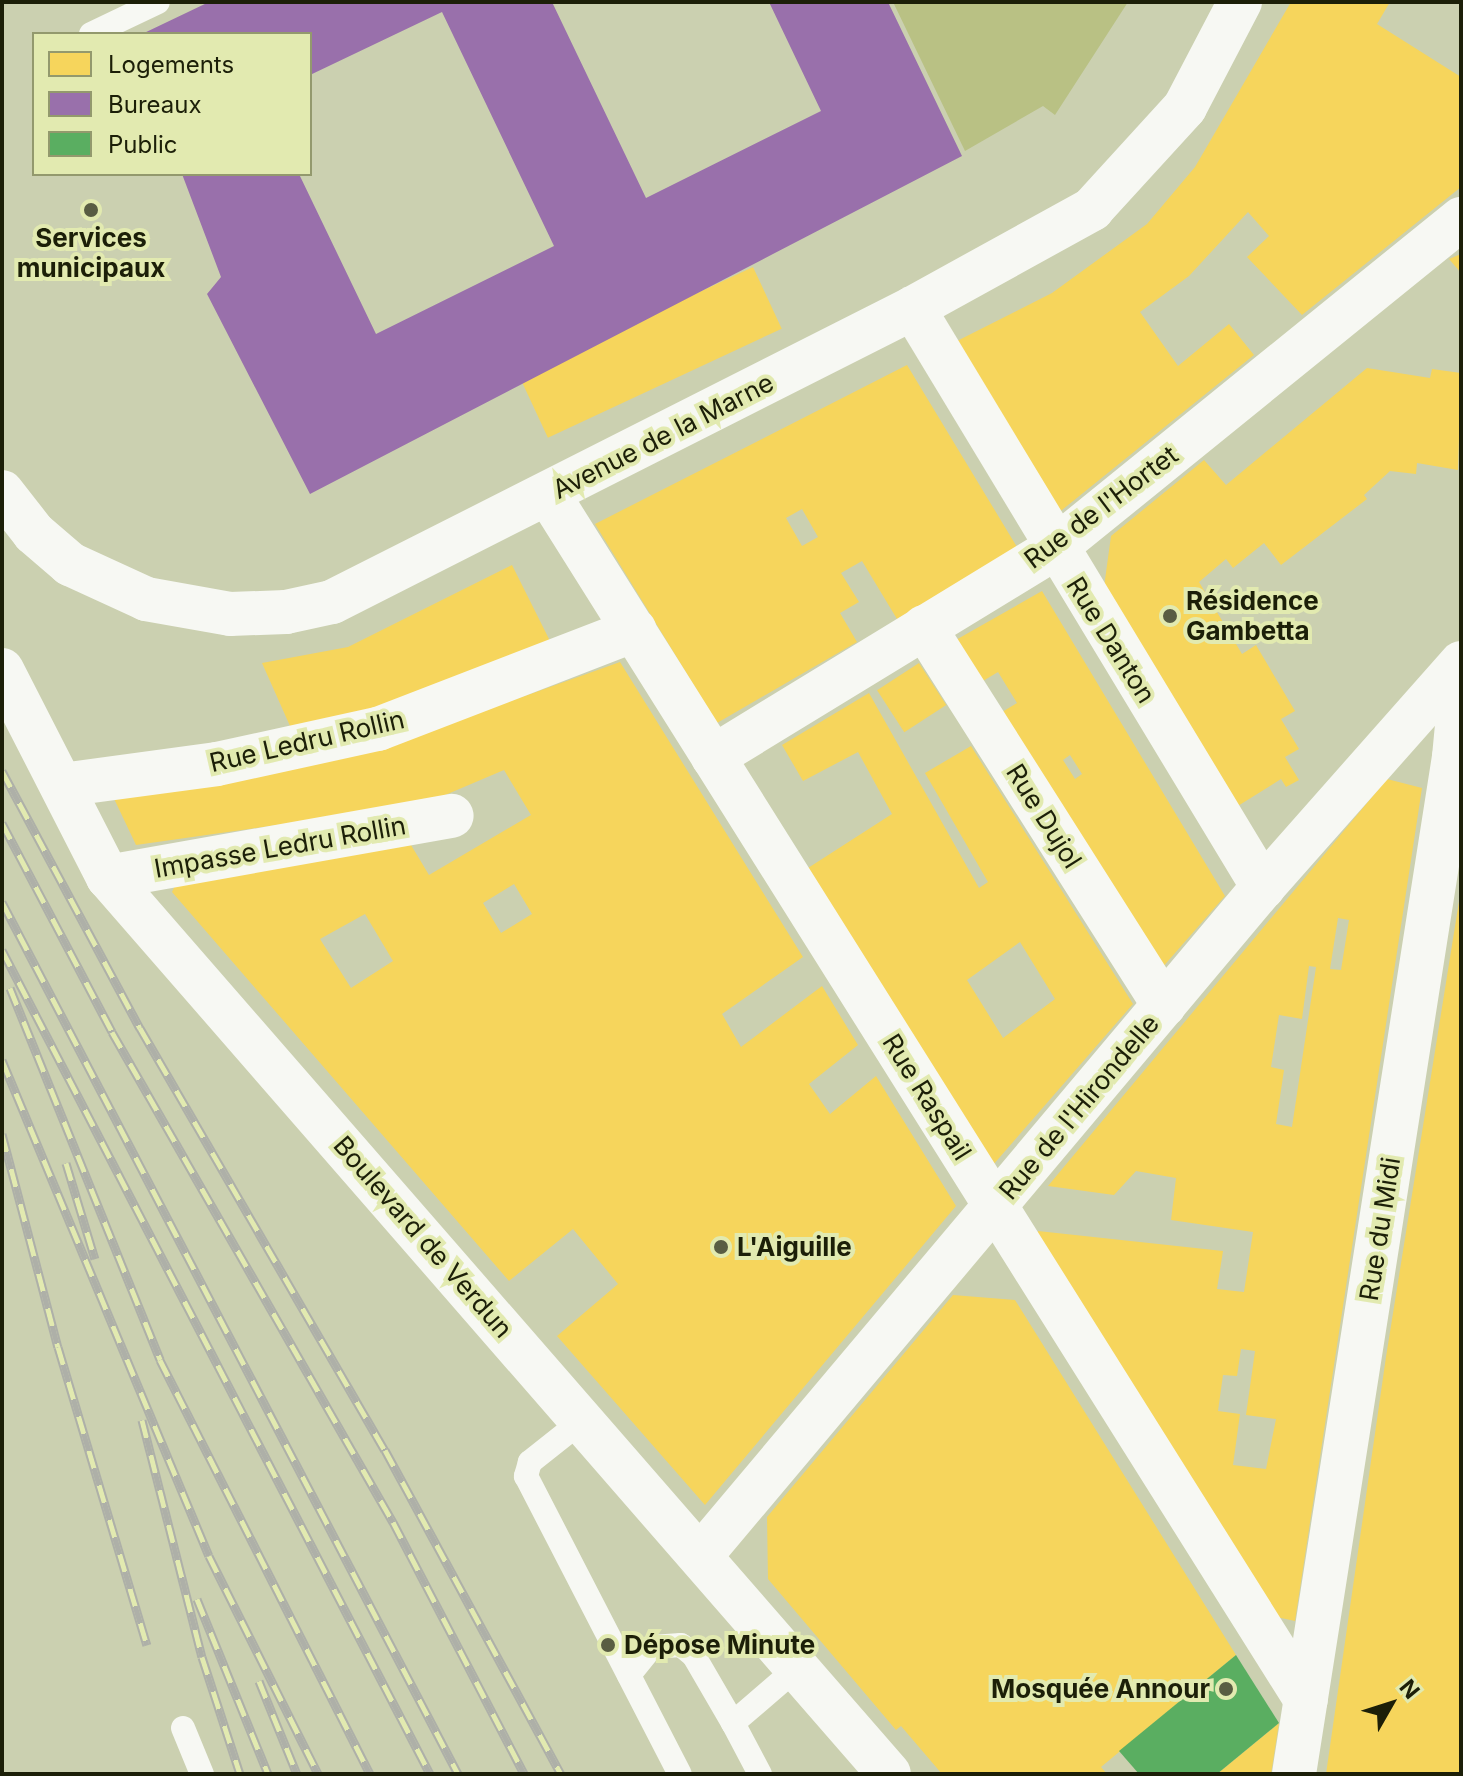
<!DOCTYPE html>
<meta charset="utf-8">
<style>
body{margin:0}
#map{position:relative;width:1463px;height:1776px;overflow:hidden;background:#cbd0b0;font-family:Inter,sans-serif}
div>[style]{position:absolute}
.green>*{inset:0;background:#b9c184}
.homes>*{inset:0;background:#f6d55c;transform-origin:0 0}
.offices>*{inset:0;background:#9970ab}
.public>*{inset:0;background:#5aae61}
.lane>*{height:24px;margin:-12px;padding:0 12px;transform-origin:12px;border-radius:12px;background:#f7f8f3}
.street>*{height:44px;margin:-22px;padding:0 22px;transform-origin:22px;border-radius:22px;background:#f7f8f3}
.secondary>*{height:44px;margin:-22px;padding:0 22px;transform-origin:22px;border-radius:22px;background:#f7f8f3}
.primary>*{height:44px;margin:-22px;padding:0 22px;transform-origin:22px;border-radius:22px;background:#f7f8f3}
.rail>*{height:9px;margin-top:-4.5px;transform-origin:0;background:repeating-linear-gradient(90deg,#e2eab0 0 18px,#aeb0a8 0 36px);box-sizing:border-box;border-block:2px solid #aeb0a8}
.dots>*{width:22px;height:22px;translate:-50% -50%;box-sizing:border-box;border:4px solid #e2eab0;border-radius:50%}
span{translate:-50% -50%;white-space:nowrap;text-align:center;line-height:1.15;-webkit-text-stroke:8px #e2eab0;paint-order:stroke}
.poi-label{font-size:26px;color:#1c1f08;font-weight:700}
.left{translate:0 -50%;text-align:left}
.right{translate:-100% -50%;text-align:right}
.street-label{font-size:26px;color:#1c1f08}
.frame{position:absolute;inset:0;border:4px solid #1c1f08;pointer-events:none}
.legend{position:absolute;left:32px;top:32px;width:280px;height:144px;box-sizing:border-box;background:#e2eab0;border:2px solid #93996d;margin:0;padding:10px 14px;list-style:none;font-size:24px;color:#1c1f08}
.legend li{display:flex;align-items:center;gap:16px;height:40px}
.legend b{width:40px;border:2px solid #93996d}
.north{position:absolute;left:1351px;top:1664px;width:80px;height:80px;-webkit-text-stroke:6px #e2eab0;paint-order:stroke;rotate:51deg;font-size:22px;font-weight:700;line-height:32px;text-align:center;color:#1c1f08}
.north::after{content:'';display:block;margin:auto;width:28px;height:36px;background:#1c1f08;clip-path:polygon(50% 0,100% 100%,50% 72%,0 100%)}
</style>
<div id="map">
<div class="green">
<i style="clip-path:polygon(893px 2px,1128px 2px,1055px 115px,1043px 106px,965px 151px)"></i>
</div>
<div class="homes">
<i style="clip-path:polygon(1291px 2px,1390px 2px,1377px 24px,1461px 77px,1461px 187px,1302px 315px,1247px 257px,1269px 236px,1248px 212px,1189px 276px,1140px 312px,1178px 366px,1229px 324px,1254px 355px,1057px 514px,953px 343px,1052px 293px,1147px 224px,1195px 167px)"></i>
<i style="clip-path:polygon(1461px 254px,1461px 273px,1449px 259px)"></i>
<i style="left:753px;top:267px;width:68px;height:258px;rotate:65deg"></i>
<i style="clip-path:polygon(evenodd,907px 365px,1017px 547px,897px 619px,862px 561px,841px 573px,859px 602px,840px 613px,857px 642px,717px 723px,595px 524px,907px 365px,802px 509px,818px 537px,802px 546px,786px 518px,802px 509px)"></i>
<i style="clip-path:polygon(1367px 368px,1430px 378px,1432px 369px,1461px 373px,1458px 470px,1417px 463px,1416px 474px,1390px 471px,1364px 495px,1367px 499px,1281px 565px,1264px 543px,1233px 568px,1226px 559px,1199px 582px,1242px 654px,1256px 645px,1295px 711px,1281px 719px,1299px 749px,1285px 757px,1299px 780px,1286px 787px,1281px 779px,1233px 809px,1104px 587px,1111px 536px,1204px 460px,1226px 485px)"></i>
<i style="clip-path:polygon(512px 565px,555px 651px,294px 735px,262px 663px,348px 647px)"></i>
<i style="clip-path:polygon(evenodd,1042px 591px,1225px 896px,1154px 977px,1002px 712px,1017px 703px,998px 672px,973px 687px,947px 645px,1042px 591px,1070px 755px,1082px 774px,1075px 779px,1063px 760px,1070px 755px)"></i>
<i style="clip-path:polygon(evenodd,620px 662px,803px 957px,722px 1014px,741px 1047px,822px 986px,858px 1045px,809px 1084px,830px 1114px,876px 1076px,956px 1206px,705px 1505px,557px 1336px,618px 1284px,573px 1229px,509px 1281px,172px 892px,178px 879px,411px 845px,429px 875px,531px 815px,504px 770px,424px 804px,136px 845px,108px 786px,379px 748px,620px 662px,514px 884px,532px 914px,501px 933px,483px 903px,514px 884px,620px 662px,365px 914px,393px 961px,351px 988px,320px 939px,365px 914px)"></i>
<i style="left:919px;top:663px;width:50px;height:50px;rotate:57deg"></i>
<i style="clip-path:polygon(evenodd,869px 693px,979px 888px,988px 882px,925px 773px,971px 746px,1133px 1004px,993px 1165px,808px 868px,892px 814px,858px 752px,803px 781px,782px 745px,869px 693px,1020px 942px,1055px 999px,1003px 1038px,967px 980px,1020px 942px)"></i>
<i style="clip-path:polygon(evenodd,1387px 779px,1422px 788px,1295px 1621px,1272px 1616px,1037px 1237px,1038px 1231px,1223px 1251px,1217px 1289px,1244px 1292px,1253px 1232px,1171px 1220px,1176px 1178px,1136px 1171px,1114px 1195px,1048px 1186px,1387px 779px,1338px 918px,1349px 920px,1341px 970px,1330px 969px,1338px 918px,1387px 779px,1309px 966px,1316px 967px,1292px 1127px,1276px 1124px,1284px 1070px,1271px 1067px,1279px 1015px,1302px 1019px,1309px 966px,1387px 779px,1241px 1349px,1255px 1351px,1246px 1415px,1276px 1419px,1266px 1469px,1233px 1465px,1240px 1414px,1218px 1411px,1223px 1375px,1237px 1376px,1241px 1349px)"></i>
<i style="clip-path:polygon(1461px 889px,1461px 1774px,1326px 1774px,1386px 1357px)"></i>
<i style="clip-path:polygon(953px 1295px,1015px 1300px,1236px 1655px,1101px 1767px,1107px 1774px,942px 1774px,901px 1726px,896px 1730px,768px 1579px,767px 1517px)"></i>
<i style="clip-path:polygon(1279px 1723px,1271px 1774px,1217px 1774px)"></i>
</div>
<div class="offices">
<i style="clip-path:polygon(209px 2px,552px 2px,646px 198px,821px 111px,769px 2px,888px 2px,962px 156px,310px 494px,207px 294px,221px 277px,182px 174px,299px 174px,376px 334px,554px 246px,442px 12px,310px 75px,310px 34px,142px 34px)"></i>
</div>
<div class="public">
<i style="clip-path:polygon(1236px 1655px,1279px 1723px,1217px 1774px,1139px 1774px,1119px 1751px)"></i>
</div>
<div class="lane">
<i style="left:91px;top:34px;width:74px;rotate:-25.5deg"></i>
<i style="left:583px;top:1420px;width:68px;rotate:141.6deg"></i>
<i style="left:530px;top:1462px;width:15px;rotate:106deg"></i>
<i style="left:526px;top:1476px;width:335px;rotate:62.7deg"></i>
<i style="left:629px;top:1675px;width:36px;rotate:-51deg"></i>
<i style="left:652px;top:1647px;width:29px;rotate:-4deg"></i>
<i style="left:681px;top:1645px;width:17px;rotate:40deg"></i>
<i style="left:694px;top:1656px;width:78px;rotate:59.8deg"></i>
<i style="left:183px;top:1728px;width:50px;rotate:67.6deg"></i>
<i style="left:760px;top:1774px;width:58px;rotate:-117.9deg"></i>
<i style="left:733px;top:1723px;width:86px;rotate:-40.7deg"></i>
</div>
<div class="street">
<i style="left:913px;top:308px;width:677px;rotate:58.85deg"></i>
<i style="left:548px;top:494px;width:1424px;rotate:57.85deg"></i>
<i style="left:924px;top:627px;width:448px;rotate:57.6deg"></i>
<i style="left:713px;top:757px;width:401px;rotate:-31.4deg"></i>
<i style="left:1055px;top:548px;width:523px;rotate:-39.02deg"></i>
<i style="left:62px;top:785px;width:156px;rotate:-7.7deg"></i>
<i style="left:217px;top:764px;width:165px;rotate:-12.3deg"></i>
<i style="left:378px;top:729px;width:275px;rotate:-21.1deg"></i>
<i style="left:108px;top:877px;width:349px;rotate:-10.1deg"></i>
<i style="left:701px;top:1555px;width:873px;rotate:-49.93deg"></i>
<i style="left:1263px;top:887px;width:299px;rotate:-48.5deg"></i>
<i style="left:1294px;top:1774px;width:1030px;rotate:-81.06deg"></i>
<i style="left:1454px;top:757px;width:74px;rotate:-84.6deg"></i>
</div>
<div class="secondary">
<i style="left:2px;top:492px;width:52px;rotate:52deg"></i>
<i style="left:34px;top:533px;width:48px;rotate:40.7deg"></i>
<i style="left:70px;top:564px;width:84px;rotate:24.7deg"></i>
<i style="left:146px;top:599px;width:85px;rotate:10.1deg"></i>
<i style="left:230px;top:614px;width:56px;rotate:-2deg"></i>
<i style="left:286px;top:612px;width:47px;rotate:-12.3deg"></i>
<i style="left:332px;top:602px;width:651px;rotate:-26.84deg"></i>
<i style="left:913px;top:308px;width:205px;rotate:-28.9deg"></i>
<i style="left:1092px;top:209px;width:138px;rotate:-47.6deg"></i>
<i style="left:1185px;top:107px;width:119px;rotate:-62.4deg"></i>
</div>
<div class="primary">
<i style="left:2px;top:670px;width:233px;rotate:62.9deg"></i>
<i style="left:108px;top:877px;width:1189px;rotate:48.95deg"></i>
</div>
<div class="rail">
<i style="left:2px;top:771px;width:292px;rotate:61.8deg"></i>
<i style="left:140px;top:1028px;width:488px;rotate:59.9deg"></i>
<i style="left:385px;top:1450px;width:369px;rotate:61.5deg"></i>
<i style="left:2px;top:823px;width:236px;rotate:62.2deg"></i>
<i style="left:112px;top:1032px;width:565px;rotate:60.17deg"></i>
<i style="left:393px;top:1522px;width:284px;rotate:62.5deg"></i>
<i style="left:2px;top:902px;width:984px;rotate:62.39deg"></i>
<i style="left:2px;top:950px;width:929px;rotate:62.55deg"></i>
<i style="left:10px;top:988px;width:401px;rotate:68deg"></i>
<i style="left:160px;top:1360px;width:464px;rotate:63.1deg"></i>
<i style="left:2px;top:1060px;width:537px;rotate:67.35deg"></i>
<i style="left:209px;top:1556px;width:244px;rotate:63.4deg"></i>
<i style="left:2px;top:1134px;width:220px;rotate:75.3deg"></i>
<i style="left:58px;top:1347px;width:311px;rotate:73.4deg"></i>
<i style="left:66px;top:1163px;width:100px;rotate:73.2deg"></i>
<i style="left:142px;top:1420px;width:244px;rotate:75.8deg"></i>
<i style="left:202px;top:1657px;width:123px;rotate:72deg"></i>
<i style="left:197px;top:1599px;width:189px;rotate:67.9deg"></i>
<i style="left:259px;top:1681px;width:100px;rotate:67.8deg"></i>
</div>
<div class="dots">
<i style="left:91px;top:210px;background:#595d43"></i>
<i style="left:1170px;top:616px;background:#595d43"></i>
<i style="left:721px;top:1247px;background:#595d43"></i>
<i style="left:608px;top:1645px;background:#595d43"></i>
<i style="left:1226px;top:1689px;background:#595d43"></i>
</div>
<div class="poi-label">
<span style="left:91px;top:253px">Services<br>municipaux</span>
<span class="left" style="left:1186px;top:616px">Résidence<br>Gambetta</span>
<span class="left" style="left:737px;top:1247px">L'Aiguille</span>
<span class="left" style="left:624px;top:1645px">Dépose Minute</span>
<span class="right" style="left:1210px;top:1689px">Mosquée Annour</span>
</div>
<div class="street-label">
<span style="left:663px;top:436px;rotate:-27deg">Avenue de la Marne</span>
<span style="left:1101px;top:507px;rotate:-37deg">Rue de l'Hortet</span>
<span style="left:1111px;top:640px;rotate:58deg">Rue Danton</span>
<span style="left:307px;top:741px;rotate:-13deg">Rue Ledru Rollin</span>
<span style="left:1044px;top:816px;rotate:58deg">Rue Dujol</span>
<span style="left:280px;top:847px;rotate:-10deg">Impasse Ledru Rollin</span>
<span style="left:927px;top:1097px;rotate:58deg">Rue Raspail</span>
<span style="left:1079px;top:1107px;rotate:-50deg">Rue de l'Hirondelle</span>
<span style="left:1380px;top:1229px;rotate:-81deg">Rue du Midi</span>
<span style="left:423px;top:1237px;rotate:49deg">Boulevard de Verdun</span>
</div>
<div class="frame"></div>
<ul class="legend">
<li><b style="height:22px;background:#f6d55c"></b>Logements</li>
<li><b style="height:22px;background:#9970ab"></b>Bureaux</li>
<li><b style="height:22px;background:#5aae61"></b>Public</li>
</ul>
<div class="north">N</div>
</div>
